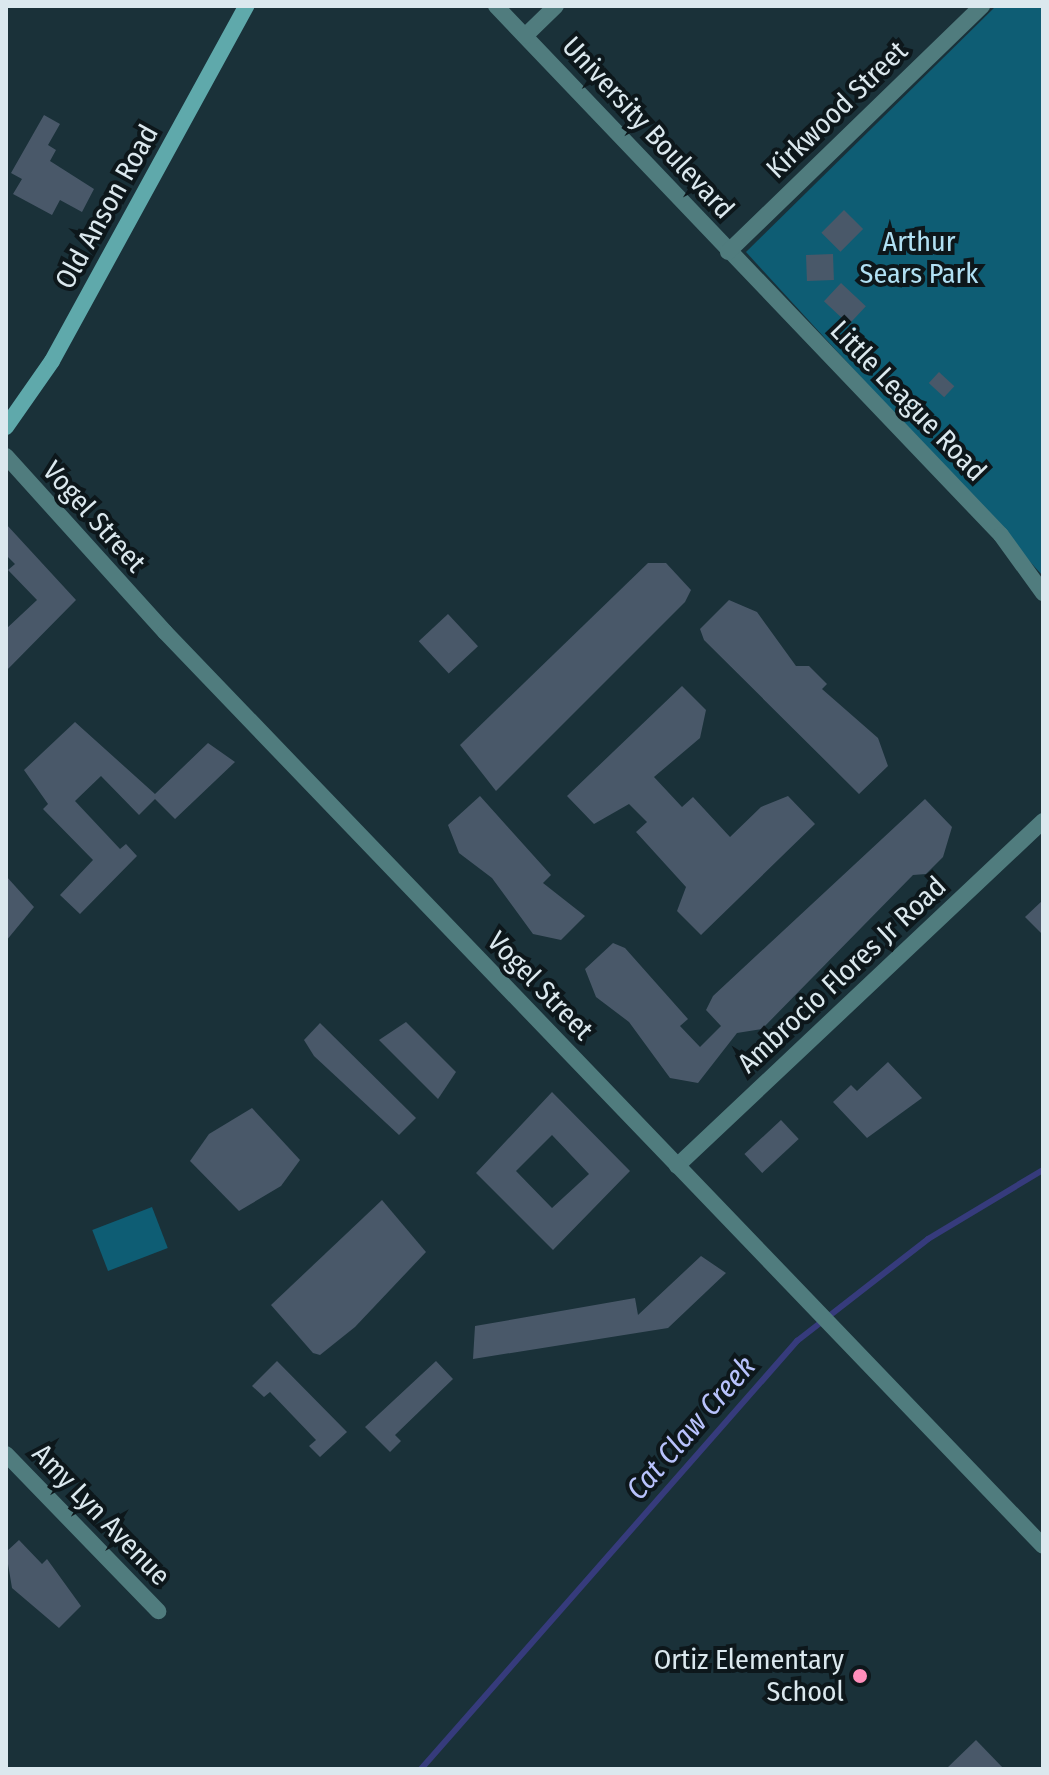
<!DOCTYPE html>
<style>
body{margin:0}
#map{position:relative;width:1049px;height:1775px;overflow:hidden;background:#1a3139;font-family:"Fira Sans Condensed",sans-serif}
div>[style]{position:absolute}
.green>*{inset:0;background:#0e5d74;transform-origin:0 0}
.stream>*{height:6px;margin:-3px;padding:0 3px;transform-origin:3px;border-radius:3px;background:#363b7c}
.building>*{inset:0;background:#495869;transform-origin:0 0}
.minor>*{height:16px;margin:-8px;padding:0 8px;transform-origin:8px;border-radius:8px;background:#507c7e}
.tertiary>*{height:16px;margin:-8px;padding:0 8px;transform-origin:8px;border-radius:8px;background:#507c7e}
.secondary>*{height:16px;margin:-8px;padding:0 8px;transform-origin:8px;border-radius:8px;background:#5fa9ab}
.dots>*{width:22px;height:22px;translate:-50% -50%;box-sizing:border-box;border:4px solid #0d171b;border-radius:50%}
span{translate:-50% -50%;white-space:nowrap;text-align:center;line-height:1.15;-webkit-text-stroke:8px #0d171b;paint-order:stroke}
.street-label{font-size:28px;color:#dbe8ee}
.park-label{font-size:28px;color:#b1e0f3}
.poi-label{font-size:28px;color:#dbe8ee}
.right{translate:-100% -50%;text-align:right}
.water-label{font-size:30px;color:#b8c2fc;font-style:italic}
.frame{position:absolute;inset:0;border:8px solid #dbe8ee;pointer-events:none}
</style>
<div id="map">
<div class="green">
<i style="clip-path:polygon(996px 6px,1043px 6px,1043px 576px,746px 252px)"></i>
<i style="left:152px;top:1207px;width:44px;height:64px;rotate:69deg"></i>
</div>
<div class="stream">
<i style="left:421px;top:1769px;width:570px;rotate:-48.7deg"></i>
<i style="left:797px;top:1341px;width:166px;rotate:-37.9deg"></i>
<i style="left:928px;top:1239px;width:134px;rotate:-31deg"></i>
</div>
<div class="building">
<i style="clip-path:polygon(44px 115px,60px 124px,48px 145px,56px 150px,50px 161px,94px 189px,82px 212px,60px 200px,52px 215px,13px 194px,22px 179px,11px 173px)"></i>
<i style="left:844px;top:210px;width:27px;height:32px;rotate:45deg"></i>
<i style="left:833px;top:254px;width:26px;height:27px;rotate:88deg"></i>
<i style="left:841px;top:283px;width:34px;height:25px;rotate:43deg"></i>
<i style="left:939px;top:372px;width:21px;height:15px;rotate:43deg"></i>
<i style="clip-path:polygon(6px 524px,76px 600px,6px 671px,6px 629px,37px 600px,8px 570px,15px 564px,6px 555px)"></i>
<i style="clip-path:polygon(648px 563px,666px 563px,691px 590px,685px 602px,496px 791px,460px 745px)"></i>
<i style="clip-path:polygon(729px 600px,757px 612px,796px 666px,809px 666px,827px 684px,822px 689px,878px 738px,888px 766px,859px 794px,704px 640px,700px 629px)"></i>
<i style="left:448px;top:614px;width:44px;height:40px;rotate:47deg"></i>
<i style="clip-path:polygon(682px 686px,706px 710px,700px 738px,654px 777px,682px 807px,693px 797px,730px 837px,761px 807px,788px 796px,815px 824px,701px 935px,677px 911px,686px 887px,636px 832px,647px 822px,629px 804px,594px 824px,567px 796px)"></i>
<i style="clip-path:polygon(75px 722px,155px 794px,208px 743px,235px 762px,175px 819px,155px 799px,139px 815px,101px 776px,75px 801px,120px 849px,126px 844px,137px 856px,80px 914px,60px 895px,93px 860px,43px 809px,48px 804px,24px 770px)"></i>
<i style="clip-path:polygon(480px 796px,551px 875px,543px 883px,585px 916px,561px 940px,533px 934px,492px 878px,459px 853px,448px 825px)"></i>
<i style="clip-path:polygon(925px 799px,952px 827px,943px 857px,926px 874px,913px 875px,762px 1029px,737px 1033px,698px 1083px,670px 1078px,629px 1022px,596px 997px,585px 969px,613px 943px,625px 948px,688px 1019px,680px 1026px,700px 1047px,721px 1026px,706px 1010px,713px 996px)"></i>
<i style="clip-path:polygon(6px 876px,34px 907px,6px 941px)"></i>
<i style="clip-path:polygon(1043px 900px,1043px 935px,1025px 917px)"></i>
<i style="clip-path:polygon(406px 1022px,456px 1072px,438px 1099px,379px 1040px)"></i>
<i style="clip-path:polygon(320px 1023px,416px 1118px,399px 1135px,314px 1056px,304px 1040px)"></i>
<i style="clip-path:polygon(888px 1062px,922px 1098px,867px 1138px,833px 1102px,851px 1085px,857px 1091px)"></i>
<i style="clip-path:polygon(evenodd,552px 1092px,630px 1171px,553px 1250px,476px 1173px,552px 1092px,552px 1135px,589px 1174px,552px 1208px,516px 1171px,552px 1135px)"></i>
<i style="clip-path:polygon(252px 1108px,300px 1160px,281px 1186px,239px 1211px,190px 1161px,209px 1134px)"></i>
<i style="left:781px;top:1120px;width:26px;height:50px;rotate:47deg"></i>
<i style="clip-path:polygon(382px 1200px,426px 1252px,355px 1327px,320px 1355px,313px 1353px,271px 1305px)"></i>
<i style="clip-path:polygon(701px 1256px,726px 1273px,668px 1328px,473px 1359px,475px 1326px,635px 1298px,638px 1315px)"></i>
<i style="clip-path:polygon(277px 1361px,347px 1432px,320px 1457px,309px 1446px,316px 1440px,270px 1392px,264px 1397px,252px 1386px)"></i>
<i style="clip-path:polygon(436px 1361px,453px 1379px,395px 1435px,401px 1441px,390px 1452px,365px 1427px)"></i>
<i style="clip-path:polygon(19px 1540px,42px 1564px,47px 1559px,81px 1606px,59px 1628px,12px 1588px,6px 1552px)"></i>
<i style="clip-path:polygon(976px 1740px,1004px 1769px,946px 1769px)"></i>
</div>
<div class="minor">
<i style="left:496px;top:6px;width:731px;rotate:46.33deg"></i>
<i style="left:1001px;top:535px;width:72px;rotate:54.1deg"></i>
<i style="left:525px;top:36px;width:43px;rotate:-44.1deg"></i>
<i style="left:728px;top:252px;width:354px;rotate:-44.1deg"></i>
<i style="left:677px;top:1166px;width:503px;rotate:-43.31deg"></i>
<i style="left:6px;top:1454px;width:219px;rotate:45.9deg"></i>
</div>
<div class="tertiary">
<i style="left:6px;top:456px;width:237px;rotate:47.9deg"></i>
<i style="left:165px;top:632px;width:1267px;rotate:46.15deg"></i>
</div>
<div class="secondary">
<i style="left:6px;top:427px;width:80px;rotate:-55.1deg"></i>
<i style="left:52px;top:361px;width:405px;rotate:-61.3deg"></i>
</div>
<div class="dots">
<i style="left:860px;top:1676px;background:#ff8ebb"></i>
</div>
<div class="street-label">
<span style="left:837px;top:110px;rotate:-44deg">Kirkwood Street</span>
<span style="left:648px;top:128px;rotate:47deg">University Boulevard</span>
<span style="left:107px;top:207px;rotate:-61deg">Old Anson Road</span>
<span style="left:908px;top:401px;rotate:46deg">Little League Road</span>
<span style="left:94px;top:517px;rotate:48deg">Vogel Street</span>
<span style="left:842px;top:975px;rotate:-43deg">Ambrocio Flores Jr Road</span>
<span style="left:540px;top:986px;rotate:46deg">Vogel Street</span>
<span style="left:101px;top:1515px;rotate:46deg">Amy Lyn Avenue</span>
</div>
<div class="park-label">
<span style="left:919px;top:258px">Arthur<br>Sears Park</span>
</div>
<div class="poi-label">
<span class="right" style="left:844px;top:1676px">Ortiz Elementary<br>School</span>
</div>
<div class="water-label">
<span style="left:691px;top:1428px;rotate:-49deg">Cat Claw Creek</span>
</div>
<div class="frame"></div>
</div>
